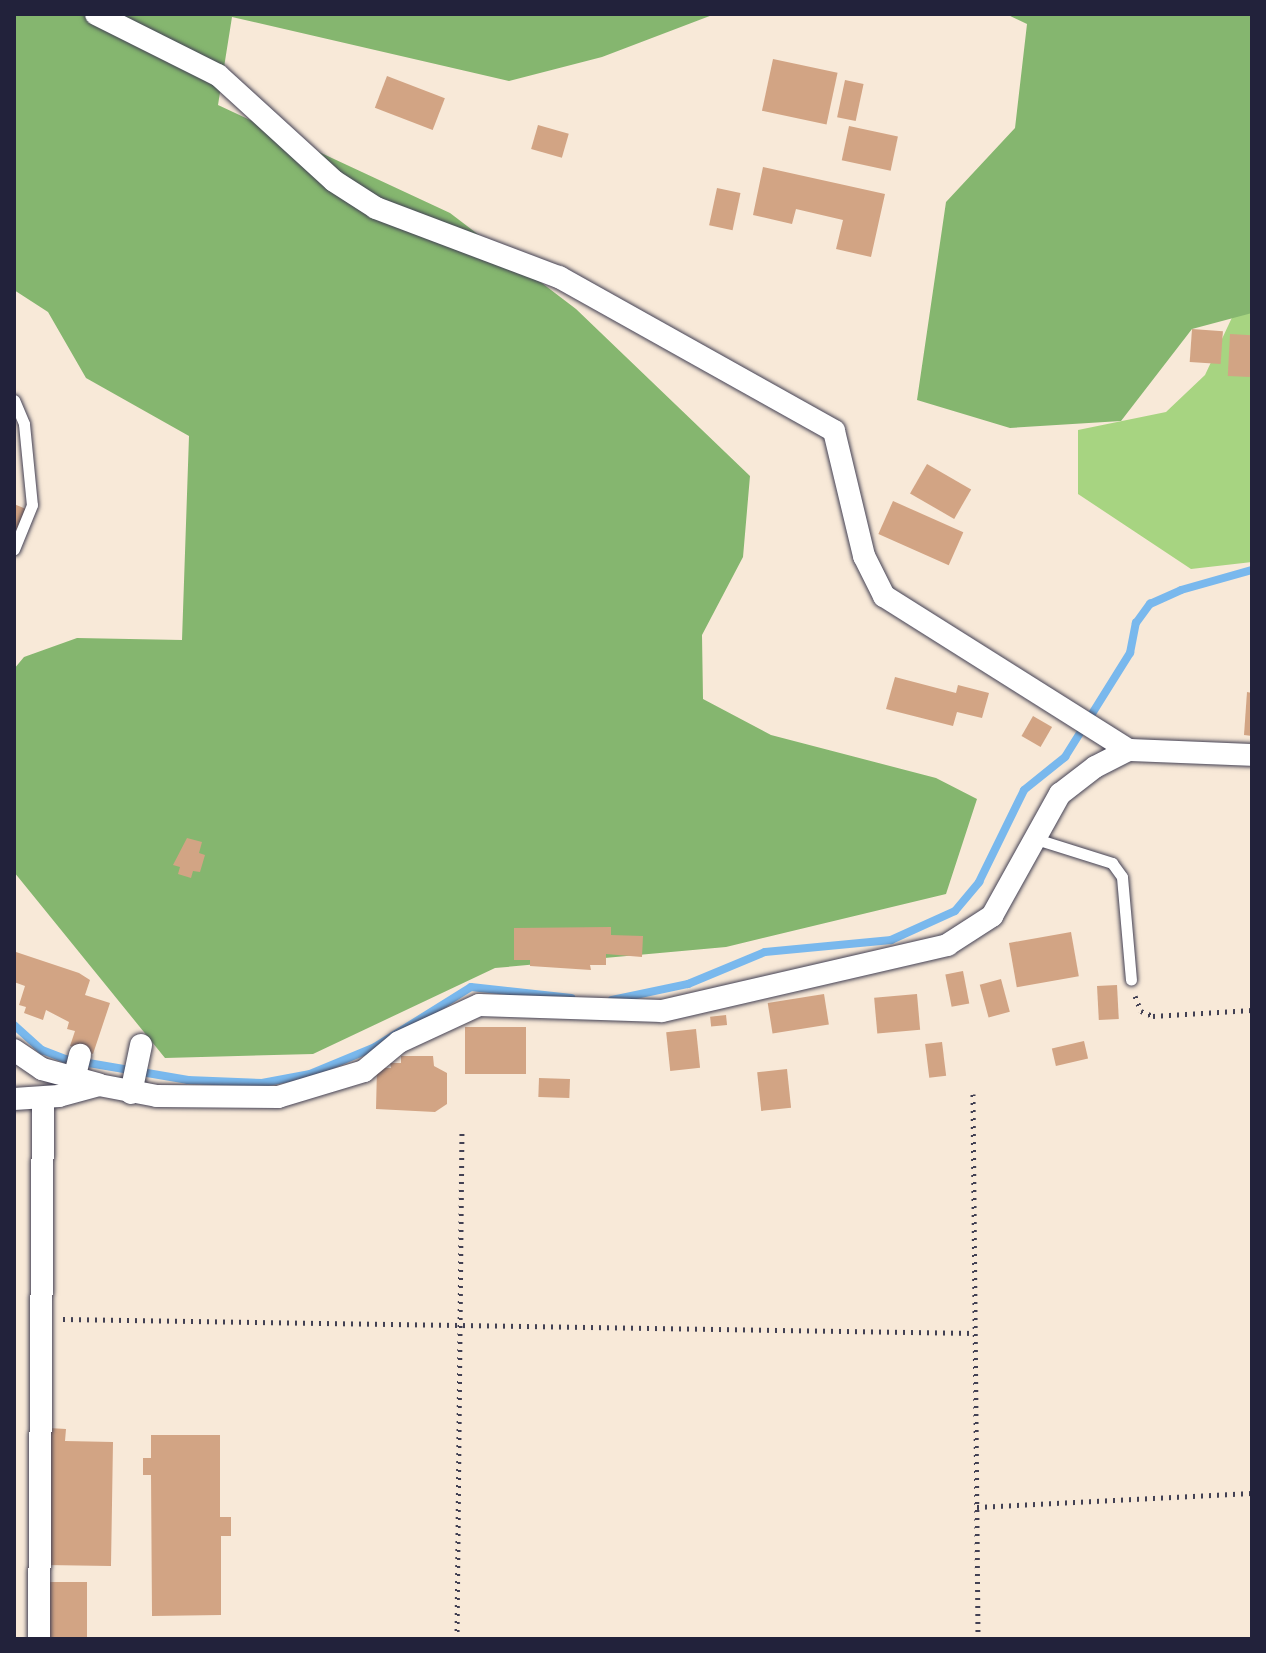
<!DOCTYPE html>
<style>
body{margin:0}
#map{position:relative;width:1266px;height:1653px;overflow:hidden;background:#f8e9d8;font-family:Itim,sans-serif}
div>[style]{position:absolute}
.green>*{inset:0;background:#a7d481}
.forest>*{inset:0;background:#85b66f}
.stream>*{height:8px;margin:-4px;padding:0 4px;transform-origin:4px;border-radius:4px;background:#79b8ed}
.building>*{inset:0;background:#d2a484;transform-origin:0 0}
.path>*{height:5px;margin-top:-2.5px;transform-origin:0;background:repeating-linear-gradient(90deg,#424053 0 2px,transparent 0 8px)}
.roads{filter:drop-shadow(0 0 2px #424053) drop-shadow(0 0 2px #424053)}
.service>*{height:11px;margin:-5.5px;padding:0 5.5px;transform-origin:5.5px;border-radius:5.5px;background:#fff}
.minor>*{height:22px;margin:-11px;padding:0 11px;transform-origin:11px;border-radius:11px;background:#fff}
span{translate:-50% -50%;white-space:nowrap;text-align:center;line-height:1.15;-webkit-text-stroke:7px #fff;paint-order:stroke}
.frame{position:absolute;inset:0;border:16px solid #22223b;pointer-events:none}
</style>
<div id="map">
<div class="green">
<i style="clip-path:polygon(1252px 308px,1252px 562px,1191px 569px,1078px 494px,1078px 430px,1166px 412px,1205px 375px,1236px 309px)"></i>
</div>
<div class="forest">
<i style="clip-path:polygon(14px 14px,715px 14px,602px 57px,509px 81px,232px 17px,218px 105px,450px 213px,576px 309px,750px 476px,743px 557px,702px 635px,703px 699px,771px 735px,936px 778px,977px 799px,946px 894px,726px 947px,495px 968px,313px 1054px,165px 1058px,14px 872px,14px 669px,24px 657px,77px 638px,182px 640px,189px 436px,86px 378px,48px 312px,14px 290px)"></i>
<i style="clip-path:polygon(1006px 14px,1252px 14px,1252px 313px,1192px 329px,1121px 421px,1010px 428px,917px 400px,946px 202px,1015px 128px,1027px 24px)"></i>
</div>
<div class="stream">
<i style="left:612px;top:1000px;width:78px;rotate:-11.9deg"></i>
<i style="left:688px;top:984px;width:83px;rotate:-22.6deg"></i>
<i style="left:765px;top:952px;width:127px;rotate:-5.4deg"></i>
<i style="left:891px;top:940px;width:70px;rotate:-24.4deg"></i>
<i style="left:955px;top:911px;width:38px;rotate:-50deg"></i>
<i style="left:979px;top:882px;width:102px;rotate:-63.9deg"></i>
<i style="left:1024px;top:790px;width:53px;rotate:-38.8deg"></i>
<i style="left:1065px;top:757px;width:123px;rotate:-58deg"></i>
<i style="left:1130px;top:653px;width:31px;rotate:-79deg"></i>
<i style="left:1136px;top:623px;width:24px;rotate:-54deg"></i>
<i style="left:1150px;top:604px;width:34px;rotate:-24deg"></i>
<i style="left:1181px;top:590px;width:74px;rotate:-15.7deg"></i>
<i style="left:14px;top:1025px;width:38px;rotate:42deg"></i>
<i style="left:42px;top:1050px;width:25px;rotate:21deg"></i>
<i style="left:65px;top:1059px;width:125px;rotate:9.7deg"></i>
<i style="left:188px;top:1080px;width:74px;rotate:2.3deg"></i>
<i style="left:262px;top:1083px;width:49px;rotate:-10.6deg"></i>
<i style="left:310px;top:1074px;width:70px;rotate:-22.6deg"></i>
<i style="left:375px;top:1047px;width:113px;rotate:-32deg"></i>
<i style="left:471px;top:987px;width:101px;rotate:6.3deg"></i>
</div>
<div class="building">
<i style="left:773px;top:59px;width:66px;height:53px;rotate:12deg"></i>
<i style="left:387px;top:76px;width:62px;height:34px;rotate:21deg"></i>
<i style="left:845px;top:80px;width:19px;height:38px;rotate:12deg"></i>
<i style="left:538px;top:125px;width:32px;height:25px;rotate:16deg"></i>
<i style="left:849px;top:126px;width:50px;height:35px;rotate:12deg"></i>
<i style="clip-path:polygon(763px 167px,885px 194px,871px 257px,836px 249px,843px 220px,796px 209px,792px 224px,753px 215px)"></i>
<i style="left:717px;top:188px;width:24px;height:38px;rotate:12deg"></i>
<i style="left:1192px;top:329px;width:31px;height:33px;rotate:4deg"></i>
<i style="left:1230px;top:334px;width:22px;height:42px;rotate:3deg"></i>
<i style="left:927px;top:464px;width:51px;height:34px;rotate:30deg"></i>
<i style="left:893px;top:501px;width:77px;height:36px;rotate:24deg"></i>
<i style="clip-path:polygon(14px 504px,26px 509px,14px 536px)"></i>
<i style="clip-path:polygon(895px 677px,956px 693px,958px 685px,989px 693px,982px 718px,957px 712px,953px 726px,886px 709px)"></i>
<i style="clip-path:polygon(1247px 692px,1252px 693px,1252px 736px,1244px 735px)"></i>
<i style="left:1033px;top:716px;width:22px;height:23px;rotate:30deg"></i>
<i style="clip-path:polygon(187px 838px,202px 842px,199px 853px,205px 855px,200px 872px,193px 871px,191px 878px,178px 874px,180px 867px,173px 865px)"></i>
<i style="clip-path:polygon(611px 927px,611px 935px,643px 936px,642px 957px,606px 954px,606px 965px,590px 965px,591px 970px,530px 966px,530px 960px,514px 960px,514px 928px)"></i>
<i style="left:1071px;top:932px;width:45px;height:63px;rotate:80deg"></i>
<i style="clip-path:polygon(16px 952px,79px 973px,90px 980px,85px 995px,110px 1003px,93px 1054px,70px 1046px,75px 1031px,67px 1029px,69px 1022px,46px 1010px,43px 1020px,24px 1013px,26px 1007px,19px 1005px,25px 986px,14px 982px)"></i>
<i style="left:963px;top:971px;width:33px;height:18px;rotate:79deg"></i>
<i style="left:1001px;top:979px;width:34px;height:22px;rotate:75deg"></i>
<i style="left:1117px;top:985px;width:34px;height:20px;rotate:87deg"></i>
<i style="left:824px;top:994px;width:31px;height:57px;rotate:81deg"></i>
<i style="left:917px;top:994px;width:36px;height:43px;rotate:85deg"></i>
<i style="left:726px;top:1015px;width:10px;height:16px;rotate:84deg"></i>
<i style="left:465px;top:1027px;width:61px;height:47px"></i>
<i style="left:696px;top:1029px;width:39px;height:30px;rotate:84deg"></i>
<i style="left:1084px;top:1041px;width:18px;height:33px;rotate:77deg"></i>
<i style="left:942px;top:1042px;width:34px;height:17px;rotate:83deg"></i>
<i style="clip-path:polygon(401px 1056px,433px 1056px,434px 1066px,447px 1073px,447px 1104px,435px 1112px,376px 1109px,377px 1068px,391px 1068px,390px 1063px,401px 1063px)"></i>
<i style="left:787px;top:1069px;width:39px;height:30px;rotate:84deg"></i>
<i style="left:539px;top:1078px;width:31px;height:19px;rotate:2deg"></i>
<i style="clip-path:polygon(49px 1428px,66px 1429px,65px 1441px,113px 1442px,111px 1566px,46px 1565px)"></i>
<i style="clip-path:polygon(151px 1435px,220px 1435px,220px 1517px,231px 1517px,231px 1536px,221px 1536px,221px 1615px,152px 1616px,151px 1475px,143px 1475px,143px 1458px,151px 1458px)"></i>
<i style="left:45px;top:1582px;width:42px;height:57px"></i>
</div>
<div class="path">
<i style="left:1135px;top:996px;width:16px;rotate:68deg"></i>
<i style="left:1141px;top:1011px;width:13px;rotate:23deg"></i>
<i style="left:1153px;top:1016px;width:99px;rotate:-3.5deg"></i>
<i style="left:973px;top:1094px;width:545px;rotate:89.47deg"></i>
<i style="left:63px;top:1319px;width:912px;rotate:0.88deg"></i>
<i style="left:977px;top:1507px;width:275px;rotate:-2.9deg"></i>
<i style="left:457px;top:1639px;width:510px;rotate:-89.44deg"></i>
</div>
<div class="roads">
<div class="service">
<i style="left:14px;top:400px;width:26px;rotate:67deg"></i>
<i style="left:24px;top:424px;width:81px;rotate:84.4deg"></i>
<i style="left:32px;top:505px;width:48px;rotate:112.2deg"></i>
<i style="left:1036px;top:839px;width:80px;rotate:17.5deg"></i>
<i style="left:1112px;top:863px;width:17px;rotate:54deg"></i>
<i style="left:1122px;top:877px;width:103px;rotate:85deg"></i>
</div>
<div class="minor">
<i style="left:96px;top:14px;width:136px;rotate:26.6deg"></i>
<i style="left:218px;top:75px;width:157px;rotate:42.4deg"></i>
<i style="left:334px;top:181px;width:50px;rotate:32.7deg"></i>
<i style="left:376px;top:208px;width:196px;rotate:20.7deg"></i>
<i style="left:559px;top:277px;width:315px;rotate:29.2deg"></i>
<i style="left:834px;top:431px;width:129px;rotate:76.5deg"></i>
<i style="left:864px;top:556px;width:45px;rotate:63.4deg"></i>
<i style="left:884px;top:596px;width:289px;rotate:32.2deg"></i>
<i style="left:1129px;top:750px;width:123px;rotate:2.3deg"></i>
<i style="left:14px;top:1050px;width:34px;rotate:34deg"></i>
<i style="left:42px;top:1069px;width:58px;rotate:15deg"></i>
<i style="left:74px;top:1079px;width:25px;rotate:-76deg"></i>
<i style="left:131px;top:1093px;width:49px;rotate:-78.2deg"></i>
<i style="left:14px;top:1099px;width:45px;rotate:-3.8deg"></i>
<i style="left:59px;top:1096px;width:41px;rotate:-15.4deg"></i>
<i style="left:99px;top:1085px;width:59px;rotate:10.7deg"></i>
<i style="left:157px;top:1096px;width:121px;rotate:0.5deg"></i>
<i style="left:278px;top:1097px;width:90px;rotate:-16.8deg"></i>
<i style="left:364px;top:1071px;width:45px;rotate:-39.6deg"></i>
<i style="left:399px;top:1042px;width:88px;rotate:-24.8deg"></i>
<i style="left:479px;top:1005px;width:183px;rotate:1.9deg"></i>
<i style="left:662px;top:1011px;width:293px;rotate:-13deg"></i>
<i style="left:947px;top:945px;width:54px;rotate:-32.8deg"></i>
<i style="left:992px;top:916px;width:140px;rotate:-60.9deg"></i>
<i style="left:1060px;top:794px;width:44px;rotate:-37.6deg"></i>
<i style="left:1095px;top:767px;width:38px;rotate:-27deg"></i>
<i style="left:39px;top:1639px;width:540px;rotate:-89.58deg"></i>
</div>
</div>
<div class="frame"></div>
</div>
